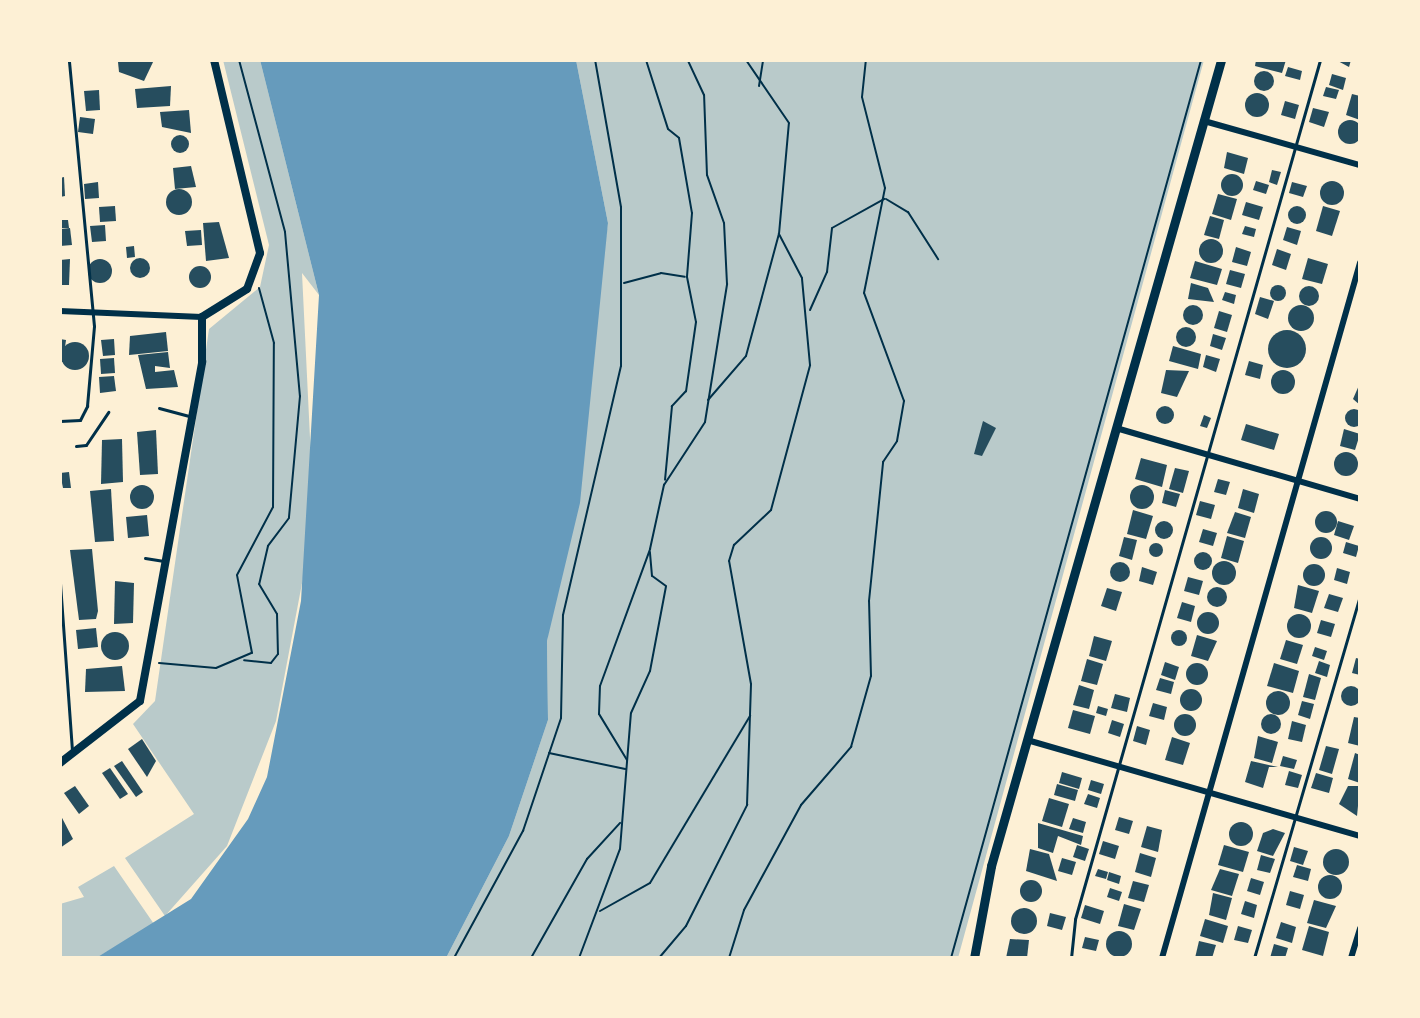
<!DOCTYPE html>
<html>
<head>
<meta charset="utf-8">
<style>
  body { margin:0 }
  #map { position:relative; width:1420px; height:1018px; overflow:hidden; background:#fdf0d5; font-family:Helvetica,sans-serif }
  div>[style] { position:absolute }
  .green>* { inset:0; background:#b9caca }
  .water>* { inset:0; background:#669bbc }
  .building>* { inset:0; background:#264d5e }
  .round { border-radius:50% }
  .path>* { height:2px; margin:-1px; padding:0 1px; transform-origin:1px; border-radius:1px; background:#003049 }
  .service>* { height:3px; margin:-1.5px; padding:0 1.5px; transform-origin:1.5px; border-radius:1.5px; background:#003049 }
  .minor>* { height:6px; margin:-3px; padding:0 3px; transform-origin:3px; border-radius:3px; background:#003049 }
  .tertiary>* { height:8px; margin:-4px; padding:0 4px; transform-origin:4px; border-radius:4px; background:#003049 }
  .secondary>* { height:9px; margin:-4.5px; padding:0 4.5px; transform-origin:4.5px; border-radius:4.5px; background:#003049 }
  span { translate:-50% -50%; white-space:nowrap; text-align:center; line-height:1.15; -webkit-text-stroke:8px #fdf0d5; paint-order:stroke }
  .frame { position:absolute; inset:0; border:62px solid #fdf0d5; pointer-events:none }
</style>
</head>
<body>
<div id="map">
  <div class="green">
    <i style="clip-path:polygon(223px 60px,260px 60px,319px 295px,302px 273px,312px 479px,306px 562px,276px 721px,227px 846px,165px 916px,125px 858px,194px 814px,133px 724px,155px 701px,209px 329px,260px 287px,269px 245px)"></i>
    <i style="clip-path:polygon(576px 60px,1204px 60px,958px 958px,446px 958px,509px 836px,548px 720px,547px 641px,608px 223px)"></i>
    <i style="clip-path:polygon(114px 866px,154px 924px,96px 958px,60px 958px,60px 904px,84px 897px,78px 887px)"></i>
  </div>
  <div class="water">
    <i style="clip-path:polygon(260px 60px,576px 60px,608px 223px,580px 503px,547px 641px,548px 720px,509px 836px,446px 958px,96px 958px,191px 899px,248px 819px,267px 777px,301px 601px,319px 295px)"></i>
  </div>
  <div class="building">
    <i style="clip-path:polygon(154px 60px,144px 81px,119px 72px,118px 62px)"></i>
    <i style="clip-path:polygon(1256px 60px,1286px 60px,1282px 73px,1255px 66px)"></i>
    <i style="clip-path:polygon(1336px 60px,1351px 60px,1349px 67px)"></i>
    <i style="clip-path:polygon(1288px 67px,1302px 71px,1300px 80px,1285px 76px)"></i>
    <i class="round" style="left:1254px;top:71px;width:20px;height:20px"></i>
    <i style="clip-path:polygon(1332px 74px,1346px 78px,1343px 90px,1329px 85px)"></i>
    <i style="clip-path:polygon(171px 86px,170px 106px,137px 108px,135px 89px)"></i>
    <i style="clip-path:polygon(1326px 87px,1339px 90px,1336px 99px,1323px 96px)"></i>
    <i style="clip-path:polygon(99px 90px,100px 110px,86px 111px,84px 91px)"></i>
    <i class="round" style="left:1245px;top:93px;width:24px;height:24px"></i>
    <i style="clip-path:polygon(1352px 94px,1360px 96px,1360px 120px,1346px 115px)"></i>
    <i style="clip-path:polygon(1285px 101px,1299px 105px,1295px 119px,1281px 115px)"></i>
    <i style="clip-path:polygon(1313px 108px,1329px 112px,1324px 127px,1309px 122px)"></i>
    <i style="clip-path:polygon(189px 110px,191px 133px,162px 127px,160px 112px)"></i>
    <i style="clip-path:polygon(80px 117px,95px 119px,93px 134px,78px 132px)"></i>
    <i class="round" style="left:1338px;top:120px;width:24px;height:24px"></i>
    <i class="round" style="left:171px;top:135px;width:18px;height:18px"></i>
    <i style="clip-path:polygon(1227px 152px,1248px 158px,1244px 174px,1224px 168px)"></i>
    <i style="clip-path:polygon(191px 166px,196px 187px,175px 189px,173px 168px)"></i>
    <i style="clip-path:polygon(1272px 170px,1281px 172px,1277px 185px,1269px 182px)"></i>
    <i class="round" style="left:1221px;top:174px;width:22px;height:22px"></i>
    <i style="clip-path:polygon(64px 177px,65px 196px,60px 197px,60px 178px)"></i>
    <i style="clip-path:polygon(1256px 181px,1269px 185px,1266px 194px,1253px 190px)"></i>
    <i class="round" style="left:1320px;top:181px;width:24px;height:24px"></i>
    <i style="clip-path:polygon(98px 182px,99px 198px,85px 199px,84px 184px)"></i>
    <i style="clip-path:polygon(1292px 182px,1307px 186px,1303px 197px,1289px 193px)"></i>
    <i class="round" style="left:166px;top:189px;width:26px;height:26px"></i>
    <i style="clip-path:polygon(1218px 194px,1237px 199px,1231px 220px,1212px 214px)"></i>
    <i style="clip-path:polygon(1246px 202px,1263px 207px,1259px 220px,1242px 215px)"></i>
    <i style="clip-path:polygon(115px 206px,116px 221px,100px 222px,99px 207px)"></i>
    <i style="clip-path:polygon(1323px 206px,1340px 211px,1332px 236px,1316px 231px)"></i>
    <i class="round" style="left:1288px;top:206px;width:18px;height:18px"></i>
    <i style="clip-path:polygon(1210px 216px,1224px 220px,1219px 239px,1204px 235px)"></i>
    <i style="clip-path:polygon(60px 220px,68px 220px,69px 228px,60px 228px)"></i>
    <i style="clip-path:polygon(219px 222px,229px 258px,206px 261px,203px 223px)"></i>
    <i style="clip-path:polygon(105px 225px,106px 241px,92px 242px,90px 226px)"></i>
    <i style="clip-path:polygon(1245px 226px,1256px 229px,1254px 237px,1242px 234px)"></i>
    <i style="clip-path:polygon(1287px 227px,1301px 231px,1297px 245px,1283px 240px)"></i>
    <i style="clip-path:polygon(70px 228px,72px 245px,60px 246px,60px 229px)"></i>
    <i style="clip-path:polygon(201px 230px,202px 245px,187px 246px,185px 231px)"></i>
    <i class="round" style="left:1199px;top:239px;width:24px;height:24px"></i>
    <i style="clip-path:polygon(134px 246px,135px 257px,127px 258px,126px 247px)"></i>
    <i style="clip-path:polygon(1236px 247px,1251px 252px,1247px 266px,1232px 262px)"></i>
    <i style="clip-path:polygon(1277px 249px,1291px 254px,1286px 270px,1272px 265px)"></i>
    <i style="clip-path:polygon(1308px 258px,1328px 264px,1322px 284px,1302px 279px)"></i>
    <i class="round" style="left:130px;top:258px;width:20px;height:20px"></i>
    <i class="round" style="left:88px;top:259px;width:24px;height:24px"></i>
    <i style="clip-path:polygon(70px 259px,69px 285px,60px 285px,60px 260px)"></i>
    <i style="clip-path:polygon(1195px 261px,1222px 269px,1217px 285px,1190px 278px)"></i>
    <i class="round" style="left:189px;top:266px;width:22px;height:22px"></i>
    <i style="clip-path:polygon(1230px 270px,1245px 274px,1241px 288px,1226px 284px)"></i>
    <i style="clip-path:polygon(1191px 283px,1208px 288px,1214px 302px,1188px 299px)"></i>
    <i class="round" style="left:1270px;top:285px;width:16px;height:16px"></i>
    <i class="round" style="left:1299px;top:286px;width:20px;height:20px"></i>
    <i style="clip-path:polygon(1225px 292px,1236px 295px,1234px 304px,1222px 300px)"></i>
    <i style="clip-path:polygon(1260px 297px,1274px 301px,1268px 319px,1255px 314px)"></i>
    <i class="round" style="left:1288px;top:305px;width:26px;height:26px"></i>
    <i class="round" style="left:1183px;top:305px;width:20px;height:20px"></i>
    <i style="clip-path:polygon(1219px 311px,1232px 315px,1227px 332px,1214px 328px)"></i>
    <i class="round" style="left:1176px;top:327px;width:20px;height:20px"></i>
    <i class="round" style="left:1268px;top:330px;width:38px;height:38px"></i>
    <i style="clip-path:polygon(166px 332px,168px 351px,129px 355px,130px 336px)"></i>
    <i style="clip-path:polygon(1213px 334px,1226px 338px,1222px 350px,1210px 346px)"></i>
    <i style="clip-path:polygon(60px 339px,66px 340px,63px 362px,60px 362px)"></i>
    <i style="clip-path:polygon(114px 339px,115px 355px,103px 356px,101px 340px)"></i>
    <i class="round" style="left:61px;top:342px;width:28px;height:28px"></i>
    <i style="clip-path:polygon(1173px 346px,1201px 354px,1198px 369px,1169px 361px)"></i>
    <i style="clip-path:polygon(168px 352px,170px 368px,155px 366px,155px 372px,174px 370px,178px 387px,146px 389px,138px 355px)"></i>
    <i style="clip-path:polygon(1206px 355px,1220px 359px,1216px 372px,1203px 367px)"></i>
    <i style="clip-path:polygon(114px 358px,115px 373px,101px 374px,100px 359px)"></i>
    <i style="clip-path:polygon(1249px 361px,1263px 365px,1260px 379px,1245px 375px)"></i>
    <i class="round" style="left:1271px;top:370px;width:24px;height:24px"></i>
    <i style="clip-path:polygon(1166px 370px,1189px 371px,1177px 397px,1161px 393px)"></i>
    <i style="clip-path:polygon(114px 376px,116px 391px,100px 393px,99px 377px)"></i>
    <i style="clip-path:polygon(1360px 383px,1360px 405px,1353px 399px)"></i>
    <i class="round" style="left:1156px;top:406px;width:18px;height:18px"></i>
    <i class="round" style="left:1345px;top:409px;width:18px;height:18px"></i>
    <i style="clip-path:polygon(1204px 415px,1211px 418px,1207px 428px,1200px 426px)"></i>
    <i style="clip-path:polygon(983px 421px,996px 428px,982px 456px,974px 454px)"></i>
    <i style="clip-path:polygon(1246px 424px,1279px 434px,1274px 450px,1241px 440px)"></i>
    <i style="clip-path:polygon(1344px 429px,1360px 434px,1355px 450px,1340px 446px)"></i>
    <i style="clip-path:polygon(156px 430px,158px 474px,140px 475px,137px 432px)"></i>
    <i style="clip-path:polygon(122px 439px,123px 482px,101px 484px,102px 440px)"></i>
    <i class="round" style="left:1334px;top:452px;width:24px;height:24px"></i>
    <i style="clip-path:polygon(1141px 458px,1167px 465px,1162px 487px,1135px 479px)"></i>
    <i style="clip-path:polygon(1175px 468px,1189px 471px,1183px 493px,1169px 489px)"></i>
    <i style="clip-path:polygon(69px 472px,71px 488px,63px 488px,60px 473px)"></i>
    <i style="clip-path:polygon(1218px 479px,1230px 482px,1226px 495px,1214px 492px)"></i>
    <i class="round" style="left:130px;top:485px;width:24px;height:24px"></i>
    <i class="round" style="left:1130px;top:485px;width:24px;height:24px"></i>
    <i style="clip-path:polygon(111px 489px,114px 541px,95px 542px,90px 491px)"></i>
    <i style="clip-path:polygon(1243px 489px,1259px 494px,1254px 513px,1238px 508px)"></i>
    <i style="clip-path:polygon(1165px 490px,1180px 494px,1176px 507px,1162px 503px)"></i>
    <i style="clip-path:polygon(1200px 501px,1215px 505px,1211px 519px,1196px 515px)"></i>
    <i style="clip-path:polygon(1133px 510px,1153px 516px,1146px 539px,1127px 534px)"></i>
    <i class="round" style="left:1315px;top:511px;width:22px;height:22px"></i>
    <i style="clip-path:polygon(1235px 512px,1251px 517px,1245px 538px,1227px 533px)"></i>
    <i style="clip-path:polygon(147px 515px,149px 536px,128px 538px,126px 517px)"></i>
    <i class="round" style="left:1155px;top:521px;width:18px;height:18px"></i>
    <i style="clip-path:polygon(1338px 521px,1354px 526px,1349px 540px,1334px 535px)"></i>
    <i style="clip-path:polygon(1203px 529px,1217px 533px,1213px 546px,1199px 542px)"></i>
    <i style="clip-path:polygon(1227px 536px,1244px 541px,1238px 563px,1221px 558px)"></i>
    <i class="round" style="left:1310px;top:537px;width:22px;height:22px"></i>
    <i style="clip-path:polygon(1124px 537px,1137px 540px,1132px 560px,1119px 556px)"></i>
    <i style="clip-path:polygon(1346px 542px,1359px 546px,1356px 557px,1343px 553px)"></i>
    <i class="round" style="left:1149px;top:543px;width:14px;height:14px"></i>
    <i style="clip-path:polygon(92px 549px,98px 611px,96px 619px,79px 620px,70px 550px)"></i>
    <i class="round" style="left:1194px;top:552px;width:18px;height:18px"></i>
    <i class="round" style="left:1212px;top:561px;width:24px;height:24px"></i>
    <i class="round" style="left:1110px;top:562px;width:20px;height:20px"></i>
    <i class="round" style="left:1303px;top:564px;width:22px;height:22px"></i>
    <i style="clip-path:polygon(1142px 567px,1157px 572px,1153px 585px,1139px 581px)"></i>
    <i style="clip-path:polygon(1337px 568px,1350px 572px,1347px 584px,1334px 580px)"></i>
    <i style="clip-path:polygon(1188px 577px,1203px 581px,1199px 595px,1184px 591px)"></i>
    <i style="clip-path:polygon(115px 581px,134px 583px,133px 623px,114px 624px)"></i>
    <i style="clip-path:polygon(1298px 585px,1319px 591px,1312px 613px,1294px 608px)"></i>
    <i class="round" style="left:1207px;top:587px;width:20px;height:20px"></i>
    <i style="clip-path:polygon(1107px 588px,1122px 592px,1116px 611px,1101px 606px)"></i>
    <i style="clip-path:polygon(1329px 594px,1343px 598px,1338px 612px,1324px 608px)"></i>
    <i style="clip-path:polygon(1182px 602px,1195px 606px,1191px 622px,1177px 618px)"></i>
    <i class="round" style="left:1197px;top:612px;width:22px;height:22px"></i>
    <i class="round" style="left:1287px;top:614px;width:24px;height:24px"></i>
    <i style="clip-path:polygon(1321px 620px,1335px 624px,1331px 637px,1317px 633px)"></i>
    <i style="clip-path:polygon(96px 628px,98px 647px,78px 649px,76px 630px)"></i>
    <i class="round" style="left:1171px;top:630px;width:16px;height:16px"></i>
    <i class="round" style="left:101px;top:632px;width:28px;height:28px"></i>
    <i style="clip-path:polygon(1197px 635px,1217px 641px,1208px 661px,1191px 656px)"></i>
    <i style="clip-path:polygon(1094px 636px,1112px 641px,1106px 661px,1089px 656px)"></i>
    <i style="clip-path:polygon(1286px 640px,1303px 645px,1297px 664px,1280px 659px)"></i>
    <i style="clip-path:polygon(1315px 647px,1327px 651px,1324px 660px,1312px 656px)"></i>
    <i style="clip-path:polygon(1356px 658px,1360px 659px,1360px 675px,1352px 673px)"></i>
    <i style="clip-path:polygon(1087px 659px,1103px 664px,1097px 685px,1081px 681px)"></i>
    <i style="clip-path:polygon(1319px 661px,1330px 665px,1327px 677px,1315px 673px)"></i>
    <i style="clip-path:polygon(1165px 662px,1179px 667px,1175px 680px,1161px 675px)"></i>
    <i class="round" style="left:1186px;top:663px;width:22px;height:22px"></i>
    <i style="clip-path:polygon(1274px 663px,1299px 671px,1293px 693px,1267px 686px)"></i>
    <i style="clip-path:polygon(122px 666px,125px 691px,85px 692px,86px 669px)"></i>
    <i style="clip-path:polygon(1309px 674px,1321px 678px,1315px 700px,1303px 697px)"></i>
    <i style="clip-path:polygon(1160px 678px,1174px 682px,1171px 694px,1156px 690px)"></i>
    <i style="clip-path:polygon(1079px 685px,1094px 690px,1089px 709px,1073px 705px)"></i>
    <i class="round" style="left:1341px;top:686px;width:20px;height:20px"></i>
    <i class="round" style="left:1180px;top:689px;width:22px;height:22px"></i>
    <i class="round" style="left:1266px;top:691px;width:24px;height:24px"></i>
    <i style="clip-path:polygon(1115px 694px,1130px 698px,1127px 712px,1111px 708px)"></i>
    <i style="clip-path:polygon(1302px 701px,1314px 704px,1310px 719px,1298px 715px)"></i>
    <i style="clip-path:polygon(1153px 703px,1167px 707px,1164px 720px,1149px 716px)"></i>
    <i style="clip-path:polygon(1098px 706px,1108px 709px,1106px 716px,1096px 713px)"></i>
    <i style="clip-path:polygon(1073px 710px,1095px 716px,1090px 734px,1068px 728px)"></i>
    <i class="round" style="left:1174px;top:714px;width:22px;height:22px"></i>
    <i class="round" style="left:1261px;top:714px;width:20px;height:20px"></i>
    <i style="clip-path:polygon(1354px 717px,1360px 718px,1360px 746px,1348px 743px)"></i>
    <i style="clip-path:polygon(1112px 720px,1124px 724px,1120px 737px,1108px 733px)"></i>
    <i style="clip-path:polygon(1292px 721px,1306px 725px,1302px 742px,1288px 739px)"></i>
    <i style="clip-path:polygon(1137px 726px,1150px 730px,1146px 745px,1133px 741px)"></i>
    <i style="clip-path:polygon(1258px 736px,1278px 742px,1272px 763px,1254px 758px)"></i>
    <i style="clip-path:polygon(1172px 737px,1190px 743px,1183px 765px,1165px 760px)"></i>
    <i style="clip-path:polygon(142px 739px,156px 761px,147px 777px,128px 749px)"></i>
    <i style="clip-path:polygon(1326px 746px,1339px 749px,1332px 774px,1319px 770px)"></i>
    <i style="clip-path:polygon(1355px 753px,1360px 755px,1360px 783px,1348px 779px)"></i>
    <i style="clip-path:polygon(1283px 756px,1297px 760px,1294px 769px,1280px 766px)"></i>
    <i style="clip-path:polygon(122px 761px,143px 792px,136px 797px,114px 766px)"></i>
    <i style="clip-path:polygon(1251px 761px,1278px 767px,1269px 767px,1263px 788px,1245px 782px)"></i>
    <i style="clip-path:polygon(110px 768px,128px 794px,120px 799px,102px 773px)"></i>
    <i style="clip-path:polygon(1289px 771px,1302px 775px,1298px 788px,1285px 785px)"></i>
    <i style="clip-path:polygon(1062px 772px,1082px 778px,1079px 789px,1059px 783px)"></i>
    <i style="clip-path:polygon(1316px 773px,1333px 778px,1329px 793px,1311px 788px)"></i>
    <i style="clip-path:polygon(1091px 780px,1104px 784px,1101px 794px,1088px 790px)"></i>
    <i style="clip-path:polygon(1057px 784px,1078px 790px,1075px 801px,1054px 795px)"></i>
    <i style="clip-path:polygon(75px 786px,89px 806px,79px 814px,64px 793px)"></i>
    <i style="clip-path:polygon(1348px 786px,1360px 786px,1357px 816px,1339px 804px)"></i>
    <i style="clip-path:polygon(1088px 794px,1100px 798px,1097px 808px,1084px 804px)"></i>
    <i style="clip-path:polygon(1049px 798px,1069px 804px,1062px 827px,1042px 821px)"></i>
    <i style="clip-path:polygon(60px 814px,73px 839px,60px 848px)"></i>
    <i style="clip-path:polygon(1119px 817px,1133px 821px,1129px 834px,1115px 830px)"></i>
    <i style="clip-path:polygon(1073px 818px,1086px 822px,1083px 833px,1069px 829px)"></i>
    <i class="round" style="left:1229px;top:822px;width:24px;height:24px"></i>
    <i style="clip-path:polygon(1038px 823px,1083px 836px,1081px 845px,1058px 836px,1053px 853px,1038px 848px)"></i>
    <i style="clip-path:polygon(1147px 826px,1162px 830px,1158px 852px,1141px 847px)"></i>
    <i style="clip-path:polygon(1273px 829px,1285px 833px,1273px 856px,1257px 851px,1263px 833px)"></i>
    <i style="clip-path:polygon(1103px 841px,1119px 846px,1115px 859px,1099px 854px)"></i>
    <i style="clip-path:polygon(1077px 845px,1089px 849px,1085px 861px,1073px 857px)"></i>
    <i style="clip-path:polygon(1224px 845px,1249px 852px,1243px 872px,1218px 865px)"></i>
    <i style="clip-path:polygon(1294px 847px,1308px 851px,1303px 865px,1290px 861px)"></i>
    <i class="round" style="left:1323px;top:849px;width:26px;height:26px"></i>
    <i style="clip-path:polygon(1030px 849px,1049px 854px,1057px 881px,1026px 871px)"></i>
    <i style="clip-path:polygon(1140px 853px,1156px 858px,1151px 877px,1135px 872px)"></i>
    <i style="clip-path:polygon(1261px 855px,1275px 859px,1270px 873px,1257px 870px)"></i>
    <i style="clip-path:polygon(1062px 858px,1076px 862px,1072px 875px,1058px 871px)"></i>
    <i style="clip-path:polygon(1297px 865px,1311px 869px,1308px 881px,1293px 877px)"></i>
    <i style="clip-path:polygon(1098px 869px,1108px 872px,1106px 879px,1095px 876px)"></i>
    <i style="clip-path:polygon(1220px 869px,1239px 874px,1232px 896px,1211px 890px)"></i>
    <i style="clip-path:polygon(1109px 872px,1121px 876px,1119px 884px,1107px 880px)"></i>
    <i class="round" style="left:1318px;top:875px;width:24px;height:24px"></i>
    <i style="clip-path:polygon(1251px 878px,1264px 882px,1260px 895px,1247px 891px)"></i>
    <i class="round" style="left:1020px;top:880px;width:22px;height:22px"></i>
    <i style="clip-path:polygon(1133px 881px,1149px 885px,1144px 902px,1128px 898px)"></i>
    <i style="clip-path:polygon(1110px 888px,1122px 892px,1119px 901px,1107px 897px)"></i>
    <i style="clip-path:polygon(1290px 891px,1304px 895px,1300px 909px,1286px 905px)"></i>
    <i style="clip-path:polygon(1213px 893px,1232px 898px,1226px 920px,1209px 915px)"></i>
    <i style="clip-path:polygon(1314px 900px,1336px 906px,1326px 928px,1307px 923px)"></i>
    <i style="clip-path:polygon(1245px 901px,1257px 905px,1254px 918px,1241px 914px)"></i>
    <i style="clip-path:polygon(1124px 904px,1141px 909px,1134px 930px,1118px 926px)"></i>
    <i style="clip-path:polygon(1085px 905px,1104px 911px,1100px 924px,1081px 918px)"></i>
    <i class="round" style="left:1011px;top:908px;width:26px;height:26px"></i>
    <i style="clip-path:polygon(1050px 913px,1066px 917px,1062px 930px,1047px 926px)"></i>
    <i style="clip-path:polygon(1205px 919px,1228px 926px,1223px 943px,1200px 936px)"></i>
    <i style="clip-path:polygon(1281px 922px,1296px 927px,1292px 943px,1276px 938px)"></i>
    <i style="clip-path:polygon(1238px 926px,1252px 930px,1248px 943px,1234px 940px)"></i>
    <i style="clip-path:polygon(1309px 926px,1329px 932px,1323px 956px,1302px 950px)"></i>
    <i class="round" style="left:1106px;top:931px;width:26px;height:26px"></i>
    <i style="clip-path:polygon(1085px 937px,1099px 940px,1096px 951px,1082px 948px)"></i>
    <i style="clip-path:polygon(1010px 939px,1029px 940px,1027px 958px,1006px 958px)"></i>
    <i style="clip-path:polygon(1199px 941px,1216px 945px,1212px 958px,1195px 958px)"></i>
    <i style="clip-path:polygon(1274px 944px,1288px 948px,1285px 958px,1270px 958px)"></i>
  </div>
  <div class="path">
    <i style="left:239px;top:60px;width:178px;rotate:75deg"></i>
    <i style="left:285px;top:232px;width:165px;rotate:84.8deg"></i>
    <i style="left:300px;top:396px;width:122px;rotate:95.2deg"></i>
    <i style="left:289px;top:518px;width:35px;rotate:127deg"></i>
    <i style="left:268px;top:546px;width:39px;rotate:103deg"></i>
    <i style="left:259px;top:584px;width:35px;rotate:59deg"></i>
    <i style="left:277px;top:614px;width:40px;rotate:88.6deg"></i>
    <i style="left:278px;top:654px;width:11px;rotate:128deg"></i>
    <i style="left:271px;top:663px;width:27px;rotate:-174deg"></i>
    <i style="left:646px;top:60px;width:72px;rotate:72.3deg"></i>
    <i style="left:668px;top:129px;width:14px;rotate:39deg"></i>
    <i style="left:679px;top:138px;width:76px;rotate:80.2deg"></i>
    <i style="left:692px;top:213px;width:64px;rotate:94.5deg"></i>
    <i style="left:687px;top:277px;width:46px;rotate:78.7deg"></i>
    <i style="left:696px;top:322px;width:70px;rotate:98.2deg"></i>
    <i style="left:686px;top:391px;width:21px;rotate:133deg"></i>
    <i style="left:672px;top:406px;width:74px;rotate:95.4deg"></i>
    <i style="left:759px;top:86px;width:26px;rotate:-81deg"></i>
    <i style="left:886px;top:199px;width:26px;rotate:31deg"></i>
    <i style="left:908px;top:212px;width:56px;rotate:57.4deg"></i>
    <i style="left:624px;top:283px;width:38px;rotate:-15deg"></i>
    <i style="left:661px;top:273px;width:24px;rotate:9deg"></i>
    <i style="left:810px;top:310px;width:42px;rotate:-65.9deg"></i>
    <i style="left:827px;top:272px;width:44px;rotate:-83.5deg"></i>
    <i style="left:832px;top:228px;width:60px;rotate:-29.1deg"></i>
    <i style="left:708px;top:400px;width:58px;rotate:-49.2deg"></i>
    <i style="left:746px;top:356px;width:126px;rotate:-74.9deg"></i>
    <i style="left:159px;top:663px;width:57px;rotate:5deg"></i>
    <i style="left:216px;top:668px;width:39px;rotate:-23deg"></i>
    <i style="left:252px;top:653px;width:79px;rotate:-100.9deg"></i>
    <i style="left:237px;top:575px;width:77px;rotate:-62.1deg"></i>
    <i style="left:273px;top:507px;width:164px;rotate:-89.7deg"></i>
    <i style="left:274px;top:343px;width:57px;rotate:-105.3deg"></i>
    <i style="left:549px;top:753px;width:78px;rotate:11.9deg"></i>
    <i style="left:627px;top:760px;width:54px;rotate:-121.3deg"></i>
    <i style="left:599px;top:714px;width:28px;rotate:-88deg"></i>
    <i style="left:600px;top:686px;width:146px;rotate:-69.9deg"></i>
    <i style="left:650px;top:549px;width:66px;rotate:-77.7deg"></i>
    <i style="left:664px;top:485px;width:75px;rotate:-56.9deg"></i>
    <i style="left:705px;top:422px;width:140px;rotate:-80.9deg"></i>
    <i style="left:727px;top:284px;width:61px;rotate:-92.8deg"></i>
    <i style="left:724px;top:223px;width:51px;rotate:-109.5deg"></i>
    <i style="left:707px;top:175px;width:80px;rotate:-92.1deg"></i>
    <i style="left:704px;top:95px;width:38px;rotate:-115deg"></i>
    <i style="left:600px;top:911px;width:57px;rotate:-29.2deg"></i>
    <i style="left:650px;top:883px;width:195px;rotate:-59.1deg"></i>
    <i style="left:454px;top:958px;width:145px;rotate:-61.5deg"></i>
    <i style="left:523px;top:831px;width:119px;rotate:-71.4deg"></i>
    <i style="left:561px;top:718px;width:103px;rotate:-88.9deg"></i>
    <i style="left:563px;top:615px;width:256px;rotate:-76.9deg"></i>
    <i style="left:621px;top:366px;width:159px;rotate:-90deg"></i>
    <i style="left:621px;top:207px;width:149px;rotate:-100deg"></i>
    <i style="left:531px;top:958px;width:114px;rotate:-60.5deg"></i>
    <i style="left:587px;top:859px;width:49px;rotate:-47.5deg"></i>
    <i style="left:579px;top:958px;width:116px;rotate:-69.4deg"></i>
    <i style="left:620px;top:849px;width:136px;rotate:-85.4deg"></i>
    <i style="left:631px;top:713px;width:46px;rotate:-65.7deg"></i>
    <i style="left:650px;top:671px;width:86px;rotate:-79.3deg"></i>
    <i style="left:666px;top:586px;width:17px;rotate:-144deg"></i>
    <i style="left:652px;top:576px;width:24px;rotate:-95deg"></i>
    <i style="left:659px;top:958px;width:42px;rotate:-49.8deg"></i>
    <i style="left:686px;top:926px;width:136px;rotate:-63.2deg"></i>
    <i style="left:747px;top:805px;width:121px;rotate:-88.1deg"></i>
    <i style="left:751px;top:684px;width:125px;rotate:-100.1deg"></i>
    <i style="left:729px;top:561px;width:17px;rotate:-73deg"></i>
    <i style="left:734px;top:545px;width:51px;rotate:-43.4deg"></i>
    <i style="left:771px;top:510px;width:150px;rotate:-74.9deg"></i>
    <i style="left:810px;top:365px;width:87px;rotate:-95.3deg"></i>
    <i style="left:802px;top:278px;width:50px;rotate:-117.6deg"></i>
    <i style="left:779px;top:234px;width:111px;rotate:-84.9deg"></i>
    <i style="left:789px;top:123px;width:76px;rotate:-124.3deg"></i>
    <i style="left:729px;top:958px;width:50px;rotate:-72.6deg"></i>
    <i style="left:744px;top:910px;width:119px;rotate:-61.5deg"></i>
    <i style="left:801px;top:805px;width:77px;rotate:-49.2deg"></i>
    <i style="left:851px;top:747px;width:74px;rotate:-74.3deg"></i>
    <i style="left:871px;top:676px;width:75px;rotate:-91.5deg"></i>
    <i style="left:869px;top:601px;width:140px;rotate:-84.2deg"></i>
    <i style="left:883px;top:462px;width:25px;rotate:-56deg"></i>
    <i style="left:897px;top:441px;width:41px;rotate:-80.1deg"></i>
    <i style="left:904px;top:401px;width:115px;rotate:-110.3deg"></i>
    <i style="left:864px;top:293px;width:107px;rotate:-78.7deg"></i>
    <i style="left:885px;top:188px;width:94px;rotate:-104.2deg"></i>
    <i style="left:862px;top:97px;width:37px;rotate:-84deg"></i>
    <i style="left:951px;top:958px;width:932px;rotate:-74.44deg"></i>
  </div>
  <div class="service">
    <i style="left:159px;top:408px;width:31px;rotate:15deg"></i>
    <i style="left:60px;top:421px;width:20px;rotate:-3deg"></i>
    <i style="left:80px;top:420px;width:16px;rotate:-63deg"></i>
    <i style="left:87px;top:406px;width:80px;rotate:-85deg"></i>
    <i style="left:94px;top:326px;width:267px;rotate:-95.4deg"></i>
    <i style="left:76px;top:446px;width:10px;rotate:-6deg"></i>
    <i style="left:86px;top:445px;width:40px;rotate:-56deg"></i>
    <i style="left:145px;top:558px;width:19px;rotate:9deg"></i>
    <i style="left:60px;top:583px;width:167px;rotate:85.9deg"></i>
    <i style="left:1071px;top:958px;width:39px;rotate:-84deg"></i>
    <i style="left:1075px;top:919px;width:893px;rotate:-74.08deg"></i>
    <i style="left:1254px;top:958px;width:378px;rotate:-73.7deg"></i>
  </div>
  <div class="minor">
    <i style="left:1204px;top:121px;width:162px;rotate:15.8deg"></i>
    <i style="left:60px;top:311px;width:142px;rotate:2.4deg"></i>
    <i style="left:1116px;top:428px;width:254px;rotate:16.2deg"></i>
    <i style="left:1027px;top:740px;width:347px;rotate:16.1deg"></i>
    <i style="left:1162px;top:958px;width:723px;rotate:-74.1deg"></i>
    <i style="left:1351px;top:958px;width:31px;rotate:-73deg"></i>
  </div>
  <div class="tertiary">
    <i style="left:60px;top:763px;width:101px;rotate:-37.8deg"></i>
    <i style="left:140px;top:701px;width:345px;rotate:-79.6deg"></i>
    <i style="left:202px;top:362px;width:45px;rotate:-90deg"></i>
    <i style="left:202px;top:317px;width:53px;rotate:-31.9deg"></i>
    <i style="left:247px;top:289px;width:38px;rotate:-70deg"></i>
    <i style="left:260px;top:253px;width:198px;rotate:-103.4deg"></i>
  </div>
  <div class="secondary">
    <i style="left:974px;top:958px;width:94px;rotate:-79.5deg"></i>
    <i style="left:991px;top:866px;width:838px;rotate:-74.07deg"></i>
  </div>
  <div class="frame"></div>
</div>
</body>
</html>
